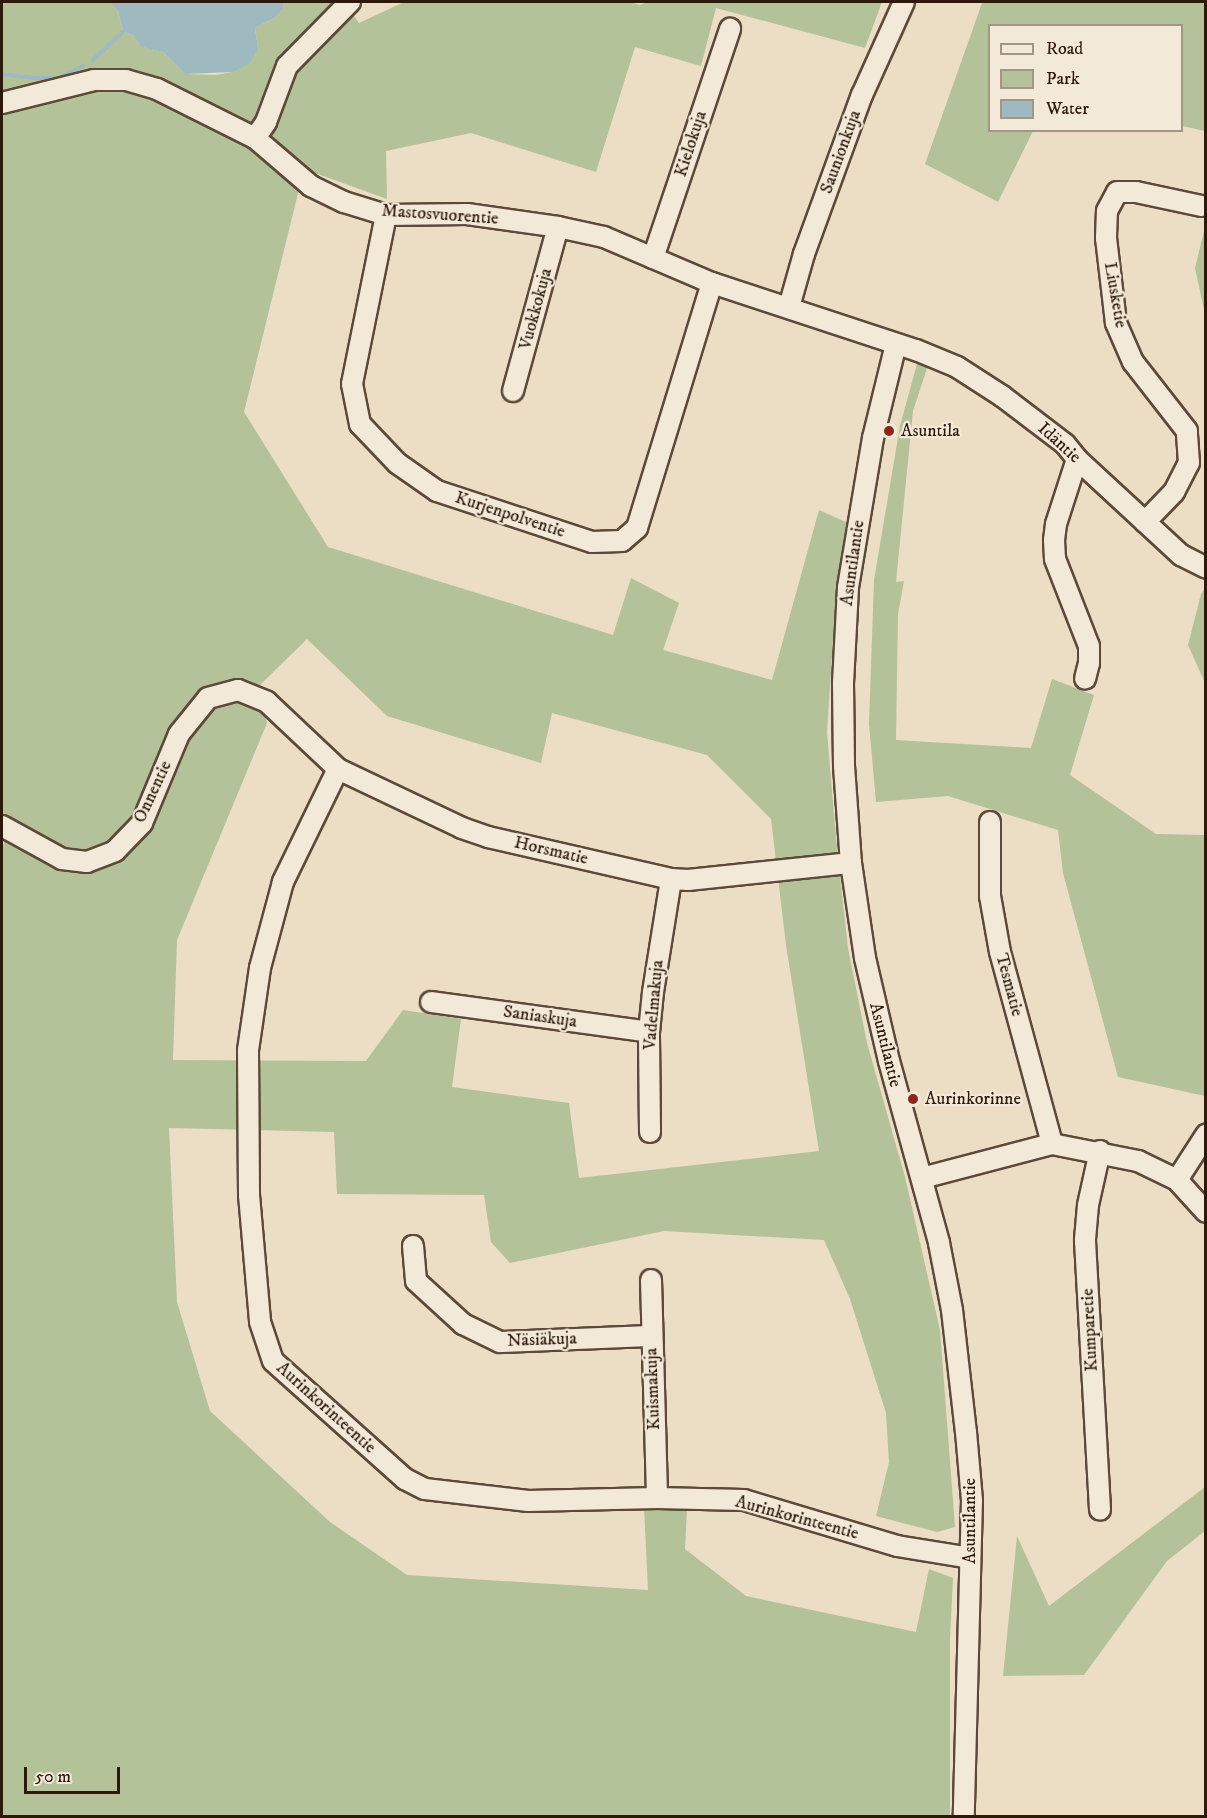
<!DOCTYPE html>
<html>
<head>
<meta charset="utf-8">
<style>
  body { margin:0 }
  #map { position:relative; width:1207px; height:1818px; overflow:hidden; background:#ecddc5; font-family:"IM FELL DW Pica",serif }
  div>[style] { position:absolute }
  .green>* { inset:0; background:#b3c298 }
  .water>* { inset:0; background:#9eb9bf }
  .stream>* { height:4px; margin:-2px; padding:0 2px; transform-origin:2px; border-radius:2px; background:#9eb9bf }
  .roads { filter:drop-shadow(2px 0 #5d4939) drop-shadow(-2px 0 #5d4939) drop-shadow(0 2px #5d4939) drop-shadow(0 -2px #5d4939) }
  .minor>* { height:20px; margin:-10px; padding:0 10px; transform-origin:10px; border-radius:10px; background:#f3e9d9 }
  .dots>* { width:16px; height:16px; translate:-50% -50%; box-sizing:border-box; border:3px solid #f3e9d9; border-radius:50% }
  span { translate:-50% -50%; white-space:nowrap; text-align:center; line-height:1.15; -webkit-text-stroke:4.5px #f3e9d9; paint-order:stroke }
  .street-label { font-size:18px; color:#2d180a }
  .poi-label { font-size:18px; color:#2d180a }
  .left { translate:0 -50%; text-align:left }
  .frame { position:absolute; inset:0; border:3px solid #2d180a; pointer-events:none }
  .legend { position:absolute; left:988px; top:24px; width:195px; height:108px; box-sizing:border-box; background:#f3e9d9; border:2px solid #a49586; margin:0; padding:8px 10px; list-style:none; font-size:18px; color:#2d180a }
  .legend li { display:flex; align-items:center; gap:12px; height:30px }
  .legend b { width:30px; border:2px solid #a49586 }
  .scale { position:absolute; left:24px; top:1767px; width:96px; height:27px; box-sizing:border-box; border:3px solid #2d180a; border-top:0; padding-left:8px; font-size:18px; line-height:21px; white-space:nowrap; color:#2d180a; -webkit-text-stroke:4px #f3e9d9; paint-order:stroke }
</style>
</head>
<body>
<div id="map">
  <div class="green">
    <i style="clip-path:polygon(evenodd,2px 2px,110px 2px,118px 11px,123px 31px,134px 36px,143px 47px,163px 52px,185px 74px,216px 75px,233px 72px,258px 48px,255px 28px,276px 17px,283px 9px,283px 2px,344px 2px,359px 23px,404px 2px,630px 2px,640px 5px,648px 2px,882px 2px,865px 48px,716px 8px,701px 66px,635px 47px,596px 172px,471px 133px,386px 151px,387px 199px,304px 169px,244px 412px,328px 547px,613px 635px,631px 578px,679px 603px,663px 650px,772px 680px,819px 510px,848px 523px,835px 610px,827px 732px,837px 849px,848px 948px,867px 1043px,905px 1177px,940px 1330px,955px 1527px,937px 1532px,876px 1516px,889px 1462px,886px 1413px,850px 1299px,824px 1240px,664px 1231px,510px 1263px,491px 1242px,484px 1195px,337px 1194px,334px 1132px,169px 1128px,177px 1302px,210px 1411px,330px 1522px,407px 1575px,648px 1590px,644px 1507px,687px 1509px,685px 1549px,746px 1596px,916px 1632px,929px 1569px,953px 1578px,950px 1639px,950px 1816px,2px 1816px,2px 853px,7px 823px,2px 820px,2px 2px,307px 639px,387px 716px,541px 763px,552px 713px,707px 755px,771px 819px,786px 945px,819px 1151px,579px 1178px,569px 1103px,452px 1087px,461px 1019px,403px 1010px,366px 1061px,173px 1060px,177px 940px,267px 723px,257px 688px,307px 639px)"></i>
    <i style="clip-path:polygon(980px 2px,1205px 2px,1205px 131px,1182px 126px,1182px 26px,990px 26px,990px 130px,1033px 131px,998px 202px,925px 164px,982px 3px)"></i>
    <i style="clip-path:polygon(1205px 227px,1206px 314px,1205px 314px,1195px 268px)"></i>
    <i style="clip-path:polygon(918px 360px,929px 362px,913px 411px,896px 582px,904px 581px,898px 614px,896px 740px,1031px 748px,1052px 679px,1094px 695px,1070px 775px,1156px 834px,1205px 835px,1205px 1096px,1118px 1077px,1063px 873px,1058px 830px,948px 796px,876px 802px,869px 724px,874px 580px,900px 426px)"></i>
    <i style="clip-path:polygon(1205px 588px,1205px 683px,1188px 645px,1201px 594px)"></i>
    <i style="clip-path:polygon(1205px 1487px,1205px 1531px,1167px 1561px,1084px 1675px,1003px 1676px,1017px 1536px,1049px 1606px)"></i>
  </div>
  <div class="water">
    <i style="clip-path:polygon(110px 2px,283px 2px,283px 9px,276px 17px,255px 28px,258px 48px,250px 63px,233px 72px,185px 74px,163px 52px,142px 47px,134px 36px,123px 31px,118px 11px)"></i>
  </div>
  <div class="stream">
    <i style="left:93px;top:60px;width:41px;rotate:-43deg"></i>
    <i style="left:2px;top:74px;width:31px;rotate:7deg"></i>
    <i style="left:33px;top:78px;width:26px"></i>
    <i style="left:59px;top:78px;width:27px;rotate:-27deg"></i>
  </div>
  <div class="roads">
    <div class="minor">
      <i style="left:2px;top:103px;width:95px;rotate:-14deg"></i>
      <i style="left:94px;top:80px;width:32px"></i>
      <i style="left:126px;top:80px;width:32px;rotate:16deg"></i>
      <i style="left:157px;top:89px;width:110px;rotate:26.6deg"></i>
      <i style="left:255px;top:138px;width:74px;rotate:40.6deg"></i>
      <i style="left:311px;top:186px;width:37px;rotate:26deg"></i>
      <i style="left:344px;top:202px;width:44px;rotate:17.2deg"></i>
      <i style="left:386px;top:215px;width:81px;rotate:-0.7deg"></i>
      <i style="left:467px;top:214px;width:92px;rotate:8.1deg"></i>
      <i style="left:558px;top:227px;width:47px;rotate:12.3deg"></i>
      <i style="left:604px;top:237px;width:117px;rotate:23.1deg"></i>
      <i style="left:712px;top:283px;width:215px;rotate:18.2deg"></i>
      <i style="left:916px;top:350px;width:44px;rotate:22.5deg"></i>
      <i style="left:957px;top:367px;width:54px;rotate:32.8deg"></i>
      <i style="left:1002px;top:396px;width:79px;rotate:37.3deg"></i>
      <i style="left:1065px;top:444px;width:19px;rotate:51deg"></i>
      <i style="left:1077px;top:459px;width:142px;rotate:42.7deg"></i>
      <i style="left:1181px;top:555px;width:28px;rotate:27deg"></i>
      <i style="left:255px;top:138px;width:19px;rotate:-55deg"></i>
      <i style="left:266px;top:122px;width:60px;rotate:-69.4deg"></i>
      <i style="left:287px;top:66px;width:90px;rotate:-45.5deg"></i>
      <i style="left:386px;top:215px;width:172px;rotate:101.4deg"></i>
      <i style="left:352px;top:384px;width:41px;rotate:78.7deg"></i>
      <i style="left:360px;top:424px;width:54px;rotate:46.5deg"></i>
      <i style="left:397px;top:463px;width:49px;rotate:35deg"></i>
      <i style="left:437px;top:491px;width:163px;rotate:18.2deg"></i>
      <i style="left:592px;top:542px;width:30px;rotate:-2deg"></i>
      <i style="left:622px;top:541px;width:20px;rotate:-41deg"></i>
      <i style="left:637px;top:528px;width:256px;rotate:-73deg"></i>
      <i style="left:653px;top:258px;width:242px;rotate:-71.4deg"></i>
      <i style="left:789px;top:307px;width:55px;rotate:-74.2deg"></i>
      <i style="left:804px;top:254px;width:169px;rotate:-70deg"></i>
      <i style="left:862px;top:95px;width:102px;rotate:-65.7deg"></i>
      <i style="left:896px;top:344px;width:97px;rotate:103.7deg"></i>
      <i style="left:873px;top:438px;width:152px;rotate:99.5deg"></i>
      <i style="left:848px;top:588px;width:95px;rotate:93deg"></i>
      <i style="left:843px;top:683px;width:83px;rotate:89.3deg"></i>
      <i style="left:844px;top:766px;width:97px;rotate:85.9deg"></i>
      <i style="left:851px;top:863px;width:96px;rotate:81.6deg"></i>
      <i style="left:865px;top:958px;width:106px;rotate:76.9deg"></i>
      <i style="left:889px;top:1061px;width:189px;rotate:74.6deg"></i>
      <i style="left:939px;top:1243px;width:68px;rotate:79deg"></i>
      <i style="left:952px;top:1310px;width:123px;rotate:83.5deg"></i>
      <i style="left:966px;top:1432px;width:68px;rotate:85deg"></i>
      <i style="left:972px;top:1500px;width:316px;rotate:91.5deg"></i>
      <i style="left:513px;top:391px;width:170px;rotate:-74.7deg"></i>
      <i style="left:1077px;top:459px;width:68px;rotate:107.9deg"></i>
      <i style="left:1056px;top:524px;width:16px;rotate:97deg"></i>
      <i style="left:1054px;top:540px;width:19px;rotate:87deg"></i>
      <i style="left:1055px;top:559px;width:93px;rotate:68.7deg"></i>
      <i style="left:1089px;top:646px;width:17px;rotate:90deg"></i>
      <i style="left:1089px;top:663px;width:16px;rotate:104deg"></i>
      <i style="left:1145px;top:522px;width:42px;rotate:-46deg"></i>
      <i style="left:1174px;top:492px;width:33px;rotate:-63deg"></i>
      <i style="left:1189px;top:463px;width:32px;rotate:-94deg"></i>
      <i style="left:1187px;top:431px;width:88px;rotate:-128deg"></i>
      <i style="left:1133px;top:362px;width:43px;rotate:-113.6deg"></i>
      <i style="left:1116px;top:323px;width:86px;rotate:-96.7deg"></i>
      <i style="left:1106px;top:238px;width:27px;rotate:-88deg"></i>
      <i style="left:1107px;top:211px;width:21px;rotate:-62deg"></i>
      <i style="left:1117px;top:192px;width:19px"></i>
      <i style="left:1136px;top:192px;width:67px;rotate:12deg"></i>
      <i style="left:338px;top:769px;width:126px;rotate:116deg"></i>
      <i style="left:283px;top:882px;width:89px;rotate:105deg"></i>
      <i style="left:260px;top:968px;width:83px;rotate:98.3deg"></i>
      <i style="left:248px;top:1050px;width:145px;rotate:89.6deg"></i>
      <i style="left:249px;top:1195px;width:127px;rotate:85deg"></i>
      <i style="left:260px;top:1322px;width:41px;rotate:71.6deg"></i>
      <i style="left:273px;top:1361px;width:177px;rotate:41.8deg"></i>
      <i style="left:405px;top:1479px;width:22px;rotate:27deg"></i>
      <i style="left:425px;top:1489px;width:104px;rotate:6.6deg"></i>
      <i style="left:528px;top:1501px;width:129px;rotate:-1.3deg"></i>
      <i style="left:657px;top:1498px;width:87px;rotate:1.3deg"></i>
      <i style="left:744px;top:1500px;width:160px;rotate:16.7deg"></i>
      <i style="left:897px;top:1546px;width:74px;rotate:9.3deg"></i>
      <i style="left:990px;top:822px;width:74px;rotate:90deg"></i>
      <i style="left:990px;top:896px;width:57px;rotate:79.9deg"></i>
      <i style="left:1000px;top:952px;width:199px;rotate:74.8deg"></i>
      <i style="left:2px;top:826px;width:68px;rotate:28.8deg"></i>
      <i style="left:62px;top:859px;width:25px;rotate:7deg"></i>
      <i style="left:87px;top:862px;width:30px;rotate:-21deg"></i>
      <i style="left:115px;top:851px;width:39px;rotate:-46deg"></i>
      <i style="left:142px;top:823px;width:96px;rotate:-67.4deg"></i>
      <i style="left:179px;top:734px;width:46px;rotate:-51.1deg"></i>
      <i style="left:208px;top:698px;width:31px;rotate:-15deg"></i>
      <i style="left:238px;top:690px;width:31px;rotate:22deg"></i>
      <i style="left:267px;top:702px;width:98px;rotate:43.3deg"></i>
      <i style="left:338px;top:769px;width:137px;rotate:25.4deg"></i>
      <i style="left:462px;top:828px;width:28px;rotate:19deg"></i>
      <i style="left:488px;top:837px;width:188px;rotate:12.9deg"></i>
      <i style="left:671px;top:879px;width:17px;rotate:3deg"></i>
      <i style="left:688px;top:880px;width:164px;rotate:-6deg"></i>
      <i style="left:431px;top:1002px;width:220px;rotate:7.8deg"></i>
      <i style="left:650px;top:1132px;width:100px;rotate:-90.6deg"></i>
      <i style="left:649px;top:1032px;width:40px;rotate:-84.3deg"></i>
      <i style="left:653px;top:992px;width:114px;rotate:-80.9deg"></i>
      <i style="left:1100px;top:1151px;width:55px;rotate:102.5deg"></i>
      <i style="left:1088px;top:1205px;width:36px;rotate:95deg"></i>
      <i style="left:1085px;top:1241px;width:269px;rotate:86.8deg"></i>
      <i style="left:922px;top:1178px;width:134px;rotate:-14.7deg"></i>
      <i style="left:1052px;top:1144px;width:88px;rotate:11.2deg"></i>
      <i style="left:1138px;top:1161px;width:43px;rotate:26deg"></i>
      <i style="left:1177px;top:1180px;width:43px;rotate:47.8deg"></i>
      <i style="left:1177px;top:1180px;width:54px;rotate:-57.2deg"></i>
      <i style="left:413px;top:1246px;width:35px;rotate:85deg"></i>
      <i style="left:416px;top:1281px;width:64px;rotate:42.5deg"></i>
      <i style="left:463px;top:1324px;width:41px;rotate:25.9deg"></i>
      <i style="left:500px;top:1342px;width:152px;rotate:-2.3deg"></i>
      <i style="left:651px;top:1280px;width:218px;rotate:88.4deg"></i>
    </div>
  </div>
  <div class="dots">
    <i style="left:889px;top:431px;background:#8f2418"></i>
    <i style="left:913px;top:1099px;background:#8f2418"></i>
  </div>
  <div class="street-label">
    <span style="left:691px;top:144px;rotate:-72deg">Kielokuja</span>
    <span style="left:841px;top:152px;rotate:-70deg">Saunionkuja</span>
    <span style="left:440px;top:215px;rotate:4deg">Mastosvuorentie</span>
    <span style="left:1115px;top:295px;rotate:80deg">Liusketie</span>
    <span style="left:536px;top:309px;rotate:-75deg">Vuokkokuja</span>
    <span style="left:1059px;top:443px;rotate:42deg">Idäntie</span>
    <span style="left:510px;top:515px;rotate:18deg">Kurjenpolventie</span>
    <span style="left:853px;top:563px;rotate:-82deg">Asuntilantie</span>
    <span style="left:153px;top:792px;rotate:-65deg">Onnentie</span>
    <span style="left:551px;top:851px;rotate:13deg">Horsmatie</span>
    <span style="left:1009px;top:985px;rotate:75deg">Tesmatie</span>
    <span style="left:654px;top:1005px;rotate:-85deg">Vadelmakuja</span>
    <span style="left:540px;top:1017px;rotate:8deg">Saniaskuja</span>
    <span style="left:885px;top:1045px;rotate:76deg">Asuntilantie</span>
    <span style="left:1090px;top:1330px;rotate:-93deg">Kumparetie</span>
    <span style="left:542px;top:1340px;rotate:-2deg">Näsiäkuja</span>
    <span style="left:653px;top:1389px;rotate:-92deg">Kuismakuja</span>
    <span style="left:326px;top:1408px;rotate:42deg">Aurinkorinteentie</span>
    <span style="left:797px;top:1518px;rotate:15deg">Aurinkorinteentie</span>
    <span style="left:970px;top:1521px;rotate:-90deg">Asuntilantie</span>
  </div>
  <div class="poi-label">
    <span class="left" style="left:901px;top:431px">Asuntila</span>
    <span class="left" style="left:925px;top:1099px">Aurinkorinne</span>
  </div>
  <div class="frame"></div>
  <ul class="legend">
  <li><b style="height:8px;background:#f3e9d9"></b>Road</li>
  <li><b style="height:16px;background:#b3c298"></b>Park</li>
  <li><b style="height:16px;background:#9eb9bf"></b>Water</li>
  </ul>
  <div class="scale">50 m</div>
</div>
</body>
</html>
